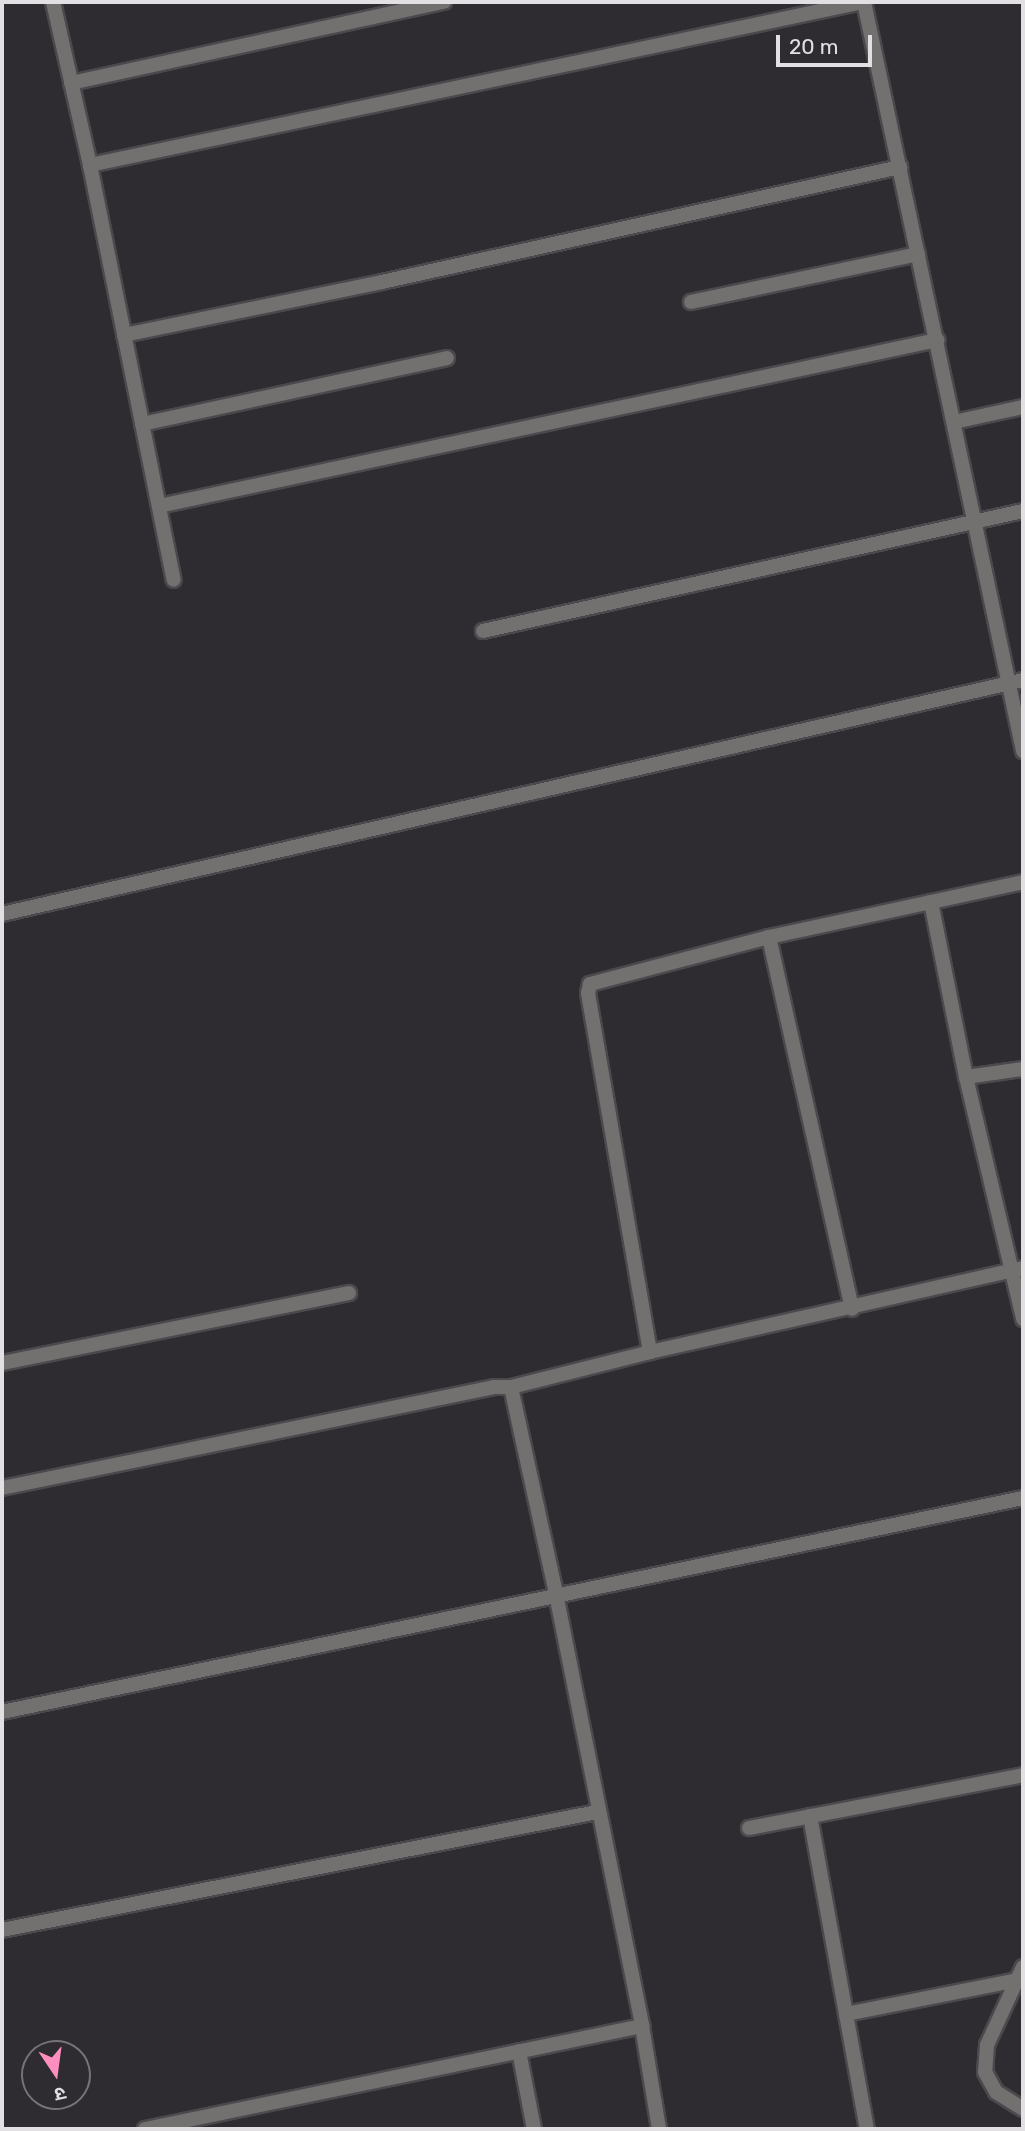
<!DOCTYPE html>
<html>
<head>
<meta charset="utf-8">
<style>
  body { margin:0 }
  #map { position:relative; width:1025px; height:2131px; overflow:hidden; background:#2e2c30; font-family:Rubik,"Noto Sans Devanagari",sans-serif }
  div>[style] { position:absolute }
  .roads { filter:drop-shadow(2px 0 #4b494d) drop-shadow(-2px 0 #4b494d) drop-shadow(0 2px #4b494d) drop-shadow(0 -2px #4b494d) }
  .minor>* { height:14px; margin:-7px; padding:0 7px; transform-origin:7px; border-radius:7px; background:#737070 }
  span { translate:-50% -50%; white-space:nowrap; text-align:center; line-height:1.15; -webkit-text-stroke:7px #2e2c30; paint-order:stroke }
  .frame { position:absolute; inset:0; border:4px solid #e2e0e3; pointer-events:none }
  .north { position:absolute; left:21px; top:2040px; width:70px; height:70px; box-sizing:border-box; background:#2e2c30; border:2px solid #767478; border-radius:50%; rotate:167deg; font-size:19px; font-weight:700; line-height:28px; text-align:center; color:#e2e0e3 }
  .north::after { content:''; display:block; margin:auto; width:24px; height:32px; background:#fe8ebd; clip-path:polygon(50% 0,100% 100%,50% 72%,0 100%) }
  .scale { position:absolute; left:776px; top:35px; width:96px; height:32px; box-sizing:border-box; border:4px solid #e2e0e3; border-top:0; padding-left:9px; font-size:21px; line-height:24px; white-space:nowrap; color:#e2e0e3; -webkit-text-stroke:5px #2e2c30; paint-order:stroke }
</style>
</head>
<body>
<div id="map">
  <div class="roads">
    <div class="minor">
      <i style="left:53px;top:2px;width:167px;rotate:77.2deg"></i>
      <i style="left:90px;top:165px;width:423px;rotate:78.6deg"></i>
      <i style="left:864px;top:2px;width:766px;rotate:78.01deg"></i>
      <i style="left:71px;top:83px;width:382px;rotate:-12.3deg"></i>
      <i style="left:90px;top:165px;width:790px;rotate:-11.91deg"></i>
      <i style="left:691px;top:302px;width:232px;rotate:-11.9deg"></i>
      <i style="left:124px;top:335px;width:263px;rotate:-11.6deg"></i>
      <i style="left:382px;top:282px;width:531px;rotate:-12.52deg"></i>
      <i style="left:954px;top:422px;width:71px;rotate:-12.3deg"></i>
      <i style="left:142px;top:424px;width:312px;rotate:-12.2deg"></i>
      <i style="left:159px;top:506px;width:796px;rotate:-12.04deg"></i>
      <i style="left:483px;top:631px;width:553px;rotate:-12.53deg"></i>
      <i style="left:931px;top:902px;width:178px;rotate:78.7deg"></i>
      <i style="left:966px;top:1077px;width:249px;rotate:76.7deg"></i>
      <i style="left:2px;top:914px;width:1047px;rotate:-12.91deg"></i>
      <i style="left:769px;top:937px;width:381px;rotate:77.4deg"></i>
      <i style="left:966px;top:1077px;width:58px;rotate:-8deg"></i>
      <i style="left:650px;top:1352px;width:364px;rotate:-99.8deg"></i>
      <i style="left:588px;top:993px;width:9px;rotate:-77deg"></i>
      <i style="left:590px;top:984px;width:185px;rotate:-14.7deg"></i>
      <i style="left:769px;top:937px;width:260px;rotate:-12.2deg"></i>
      <i style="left:2px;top:1363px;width:354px;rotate:-11.4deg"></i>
      <i style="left:511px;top:1387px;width:143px;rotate:-14.1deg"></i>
      <i style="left:650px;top:1352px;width:382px;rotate:-12.7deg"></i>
      <i style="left:2px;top:1488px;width:502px;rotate:-11.6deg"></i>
      <i style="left:494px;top:1387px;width:17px"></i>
      <i style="left:511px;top:1387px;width:212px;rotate:77.7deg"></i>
      <i style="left:556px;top:1594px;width:440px;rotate:78.7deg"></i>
      <i style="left:642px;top:2026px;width:104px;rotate:80.6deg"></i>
      <i style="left:2px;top:1712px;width:1043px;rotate:-11.84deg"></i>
      <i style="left:810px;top:1816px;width:318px;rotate:79.7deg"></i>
      <i style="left:749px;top:1828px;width:279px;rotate:-10.9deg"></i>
      <i style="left:2px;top:1930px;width:607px;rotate:-11.22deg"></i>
      <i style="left:1023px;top:1967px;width:86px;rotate:114.8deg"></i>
      <i style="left:987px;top:2045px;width:27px;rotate:94deg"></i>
      <i style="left:985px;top:2072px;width:23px;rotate:61deg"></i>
      <i style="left:996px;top:2092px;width:32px;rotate:32deg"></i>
      <i style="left:846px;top:2014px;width:174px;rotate:-11.2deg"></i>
      <i style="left:519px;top:2051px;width:79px;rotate:79.1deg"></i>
      <i style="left:145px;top:2129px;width:508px;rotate:-11.71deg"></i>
    </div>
  </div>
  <div class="frame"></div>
  <div class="north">उ</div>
  <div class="scale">20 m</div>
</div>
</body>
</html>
